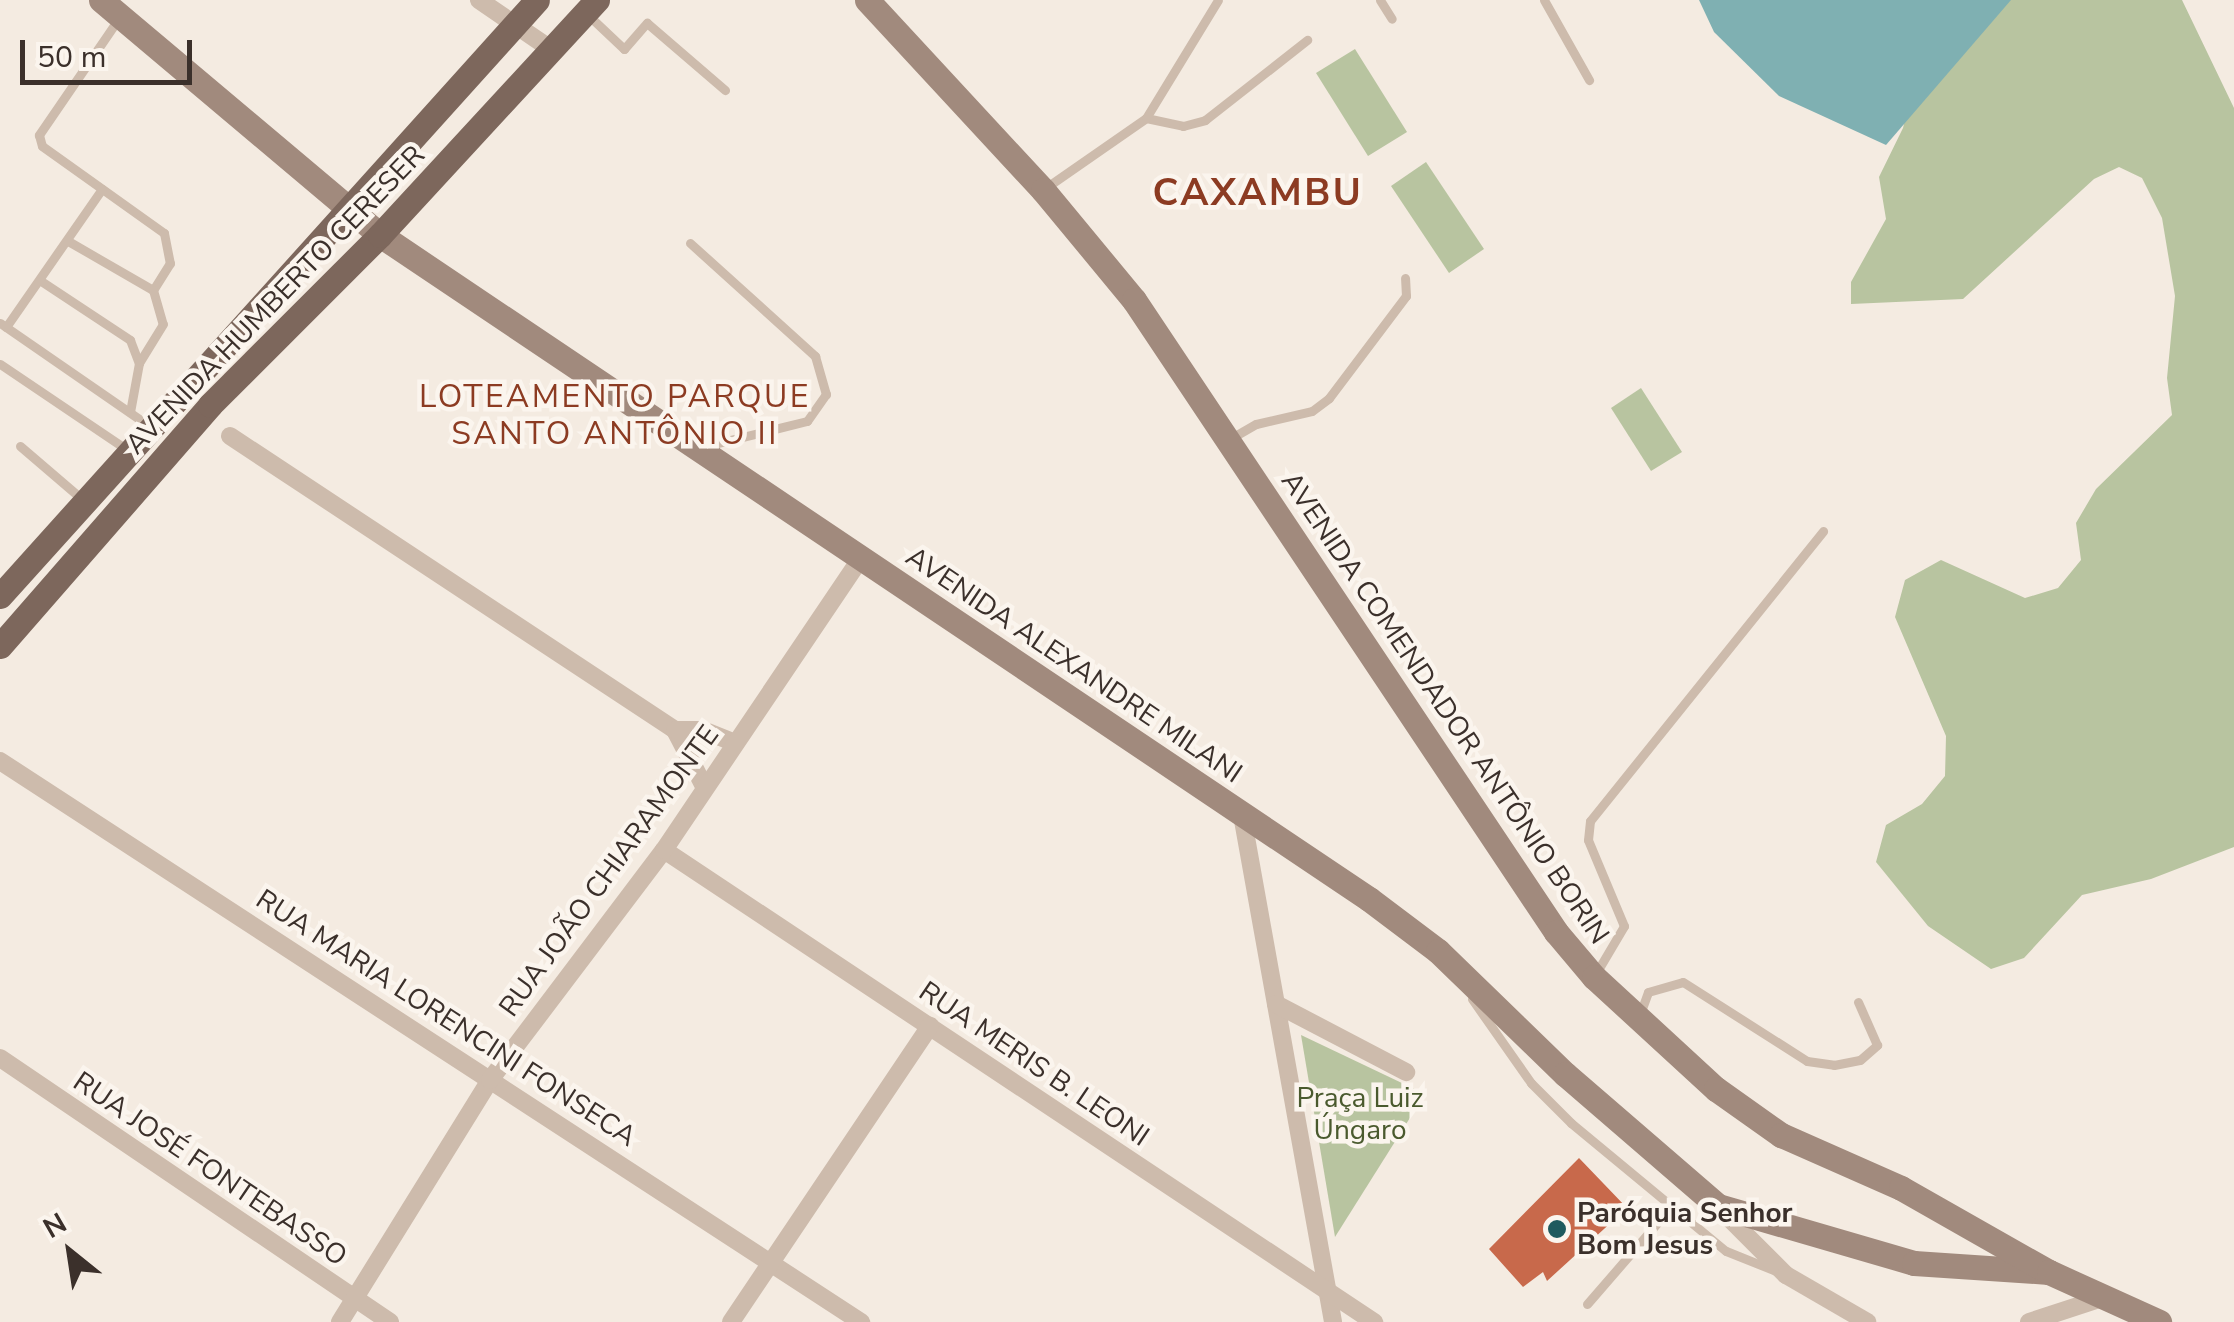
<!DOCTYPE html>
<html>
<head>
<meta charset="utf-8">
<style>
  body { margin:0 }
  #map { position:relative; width:2234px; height:1322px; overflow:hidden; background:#f4ebe1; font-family:"Nunito Sans",sans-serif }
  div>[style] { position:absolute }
  .green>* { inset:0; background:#b8c4a0 }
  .water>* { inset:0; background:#7fb0b2 }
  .building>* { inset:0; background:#c8694b }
  .lane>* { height:9px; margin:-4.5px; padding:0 4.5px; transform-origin:4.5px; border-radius:4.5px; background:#cdbbac }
  .street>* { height:18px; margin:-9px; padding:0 9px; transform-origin:9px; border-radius:9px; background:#cdbbac }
  .secondary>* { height:25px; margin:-12.5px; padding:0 12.5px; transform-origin:12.5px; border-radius:12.5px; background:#a18a7d }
  .primary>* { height:25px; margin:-12.5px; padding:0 12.5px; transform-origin:12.5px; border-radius:12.5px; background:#7d675c }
  .dots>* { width:28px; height:28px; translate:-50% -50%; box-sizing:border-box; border:5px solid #fbf5ee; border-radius:50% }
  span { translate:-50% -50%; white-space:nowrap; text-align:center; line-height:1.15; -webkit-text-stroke:9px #fbf5ee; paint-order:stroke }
  .street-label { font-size:28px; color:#3b302b }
  .park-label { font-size:28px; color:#4a5a2e }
  .poi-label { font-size:28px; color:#3b302b; font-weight:700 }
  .left { translate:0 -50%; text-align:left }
  .quarter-label { font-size:32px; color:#8c3b22; letter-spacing:2.5px }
  .district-label { font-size:38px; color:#8c3b22; font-weight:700; letter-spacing:2.5px }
  .north { position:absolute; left:20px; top:1202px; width:100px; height:100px; -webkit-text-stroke:8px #fbf5ee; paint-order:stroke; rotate:330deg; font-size:28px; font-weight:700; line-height:40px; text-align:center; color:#3b302b }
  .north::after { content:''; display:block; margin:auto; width:35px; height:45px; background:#3b302b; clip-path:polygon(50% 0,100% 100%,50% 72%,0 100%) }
  .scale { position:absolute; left:20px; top:40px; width:172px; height:45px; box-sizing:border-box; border:5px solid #3b302b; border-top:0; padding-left:12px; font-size:30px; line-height:35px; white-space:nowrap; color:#3b302b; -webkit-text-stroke:8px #fbf5ee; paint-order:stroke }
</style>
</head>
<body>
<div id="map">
  <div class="green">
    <i style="clip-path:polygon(1989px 0,2182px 0,2234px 108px,2234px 847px,2151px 879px,2082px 895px,2024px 958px,1991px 969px,1928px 926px,1876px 862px,1886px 825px,1922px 804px,1945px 776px,1946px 736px,1895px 617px,1905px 580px,1941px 560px,2025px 598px,2058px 588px,2081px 560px,2076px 523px,2096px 489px,2172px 415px,2167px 378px,2175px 296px,2162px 218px,2142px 178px,2119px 167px,2094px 179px,1963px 299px,1851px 304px,1851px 282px,1886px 219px,1879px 177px,1903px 128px,1916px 75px)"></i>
    <i style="clip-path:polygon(1355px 49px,1407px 132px,1368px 156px,1316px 73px)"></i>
    <i style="clip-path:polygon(1426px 162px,1484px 249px,1449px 273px,1391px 186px)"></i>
    <i style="clip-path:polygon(1641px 388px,1682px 452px,1651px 471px,1611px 408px)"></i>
    <i style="clip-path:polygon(1301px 1035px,1425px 1094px,1335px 1237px)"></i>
  </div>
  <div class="water">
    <i style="clip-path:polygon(1699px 0,2011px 0,1886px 145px,1779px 96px,1714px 32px)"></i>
  </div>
  <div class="building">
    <i style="clip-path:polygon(1579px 1158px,1627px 1208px,1547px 1281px,1543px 1272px,1523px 1287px,1489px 1249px)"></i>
  </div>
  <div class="lane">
    <i style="left:1380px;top:0;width:22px;rotate:58deg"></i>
    <i style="left:1544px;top:0;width:92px;rotate:60.6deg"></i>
    <i style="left:587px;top:14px;width:51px;rotate:43.4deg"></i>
    <i style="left:624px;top:49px;width:35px;rotate:-49deg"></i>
    <i style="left:647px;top:23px;width:103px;rotate:40.7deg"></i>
    <i style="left:119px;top:18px;width:142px;rotate:124.4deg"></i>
    <i style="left:39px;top:135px;width:11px;rotate:75deg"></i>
    <i style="left:42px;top:146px;width:150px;rotate:35.5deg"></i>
    <i style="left:164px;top:233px;width:31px;rotate:79deg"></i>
    <i style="left:170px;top:263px;width:32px;rotate:122deg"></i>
    <i style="left:1146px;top:118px;width:38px;rotate:12deg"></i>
    <i style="left:1183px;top:126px;width:23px;rotate:-15deg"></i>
    <i style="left:1205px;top:120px;width:130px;rotate:-38.1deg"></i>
    <i style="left:1044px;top:189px;width:124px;rotate:-34.8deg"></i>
    <i style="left:1146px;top:118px;width:138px;rotate:-58.6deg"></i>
    <i style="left:68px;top:241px;width:98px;rotate:30deg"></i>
    <i style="left:153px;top:290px;width:35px;rotate:74deg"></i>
    <i style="left:163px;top:324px;width:46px;rotate:121.6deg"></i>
    <i style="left:690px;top:243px;width:169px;rotate:42.1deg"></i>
    <i style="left:815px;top:356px;width:40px;rotate:74deg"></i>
    <i style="left:826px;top:394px;width:33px;rotate:125deg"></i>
    <i style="left:807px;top:421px;width:104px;rotate:166.1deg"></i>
    <i style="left:41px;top:281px;width:107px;rotate:33.5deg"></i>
    <i style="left:130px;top:340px;width:25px;rotate:69deg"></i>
    <i style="left:139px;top:363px;width:50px;rotate:100.4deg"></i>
    <i style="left:0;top:323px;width:180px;rotate:34.6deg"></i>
    <i style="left:6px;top:327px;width:168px;rotate:-55.2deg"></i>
    <i style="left:0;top:364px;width:152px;rotate:34deg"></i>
    <i style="left:1228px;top:440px;width:32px;rotate:-30deg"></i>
    <i style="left:1256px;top:424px;width:57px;rotate:-13.1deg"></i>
    <i style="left:1312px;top:411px;width:21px;rotate:-37deg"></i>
    <i style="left:1329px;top:398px;width:128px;rotate:-53deg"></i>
    <i style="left:1406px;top:296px;width:18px;rotate:-93deg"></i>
    <i style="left:20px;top:446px;width:83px;rotate:40.6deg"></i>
    <i style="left:1595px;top:975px;width:57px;rotate:-59.4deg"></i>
    <i style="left:1624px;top:926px;width:93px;rotate:-112.7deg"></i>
    <i style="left:1588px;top:840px;width:19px;rotate:-84deg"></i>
    <i style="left:1590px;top:821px;width:372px;rotate:-51.2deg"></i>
    <i style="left:1472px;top:999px;width:103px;rotate:54.9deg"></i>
    <i style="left:1531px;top:1083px;width:57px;rotate:45deg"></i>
    <i style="left:1571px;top:1123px;width:201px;rotate:39.6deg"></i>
    <i style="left:1726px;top:1251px;width:54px;rotate:21.8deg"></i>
    <i style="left:1640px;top:1014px;width:23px;rotate:-70deg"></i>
    <i style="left:1648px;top:992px;width:36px;rotate:-16deg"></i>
    <i style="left:1683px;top:982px;width:147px;rotate:32.5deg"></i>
    <i style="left:1807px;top:1061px;width:27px;rotate:8deg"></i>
    <i style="left:1834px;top:1065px;width:26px;rotate:-11deg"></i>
    <i style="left:1860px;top:1060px;width:23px;rotate:-41deg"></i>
    <i style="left:1877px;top:1045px;width:47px;rotate:-113.8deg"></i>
    <i style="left:1587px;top:1304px;width:128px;rotate:-49.1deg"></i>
  </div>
  <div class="street">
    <i style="left:479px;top:0;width:85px;rotate:34.4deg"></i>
    <i style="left:230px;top:436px;width:533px;rotate:33.45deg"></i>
    <i style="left:675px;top:730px;width:65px;rotate:62.7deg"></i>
    <i style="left:675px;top:730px;width:28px"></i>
    <i style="left:703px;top:730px;width:35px;rotate:22deg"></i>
    <i style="left:0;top:761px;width:1028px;rotate:33.09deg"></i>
    <i style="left:1242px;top:815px;width:515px;rotate:79.82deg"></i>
    <i style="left:664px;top:850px;width:853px;rotate:33.62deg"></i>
    <i style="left:1276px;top:1004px;width:147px;rotate:27.6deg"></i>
    <i style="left:0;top:1058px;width:471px;rotate:34.1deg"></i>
    <i style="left:1721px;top:1210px;width:92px;rotate:45deg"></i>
    <i style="left:1786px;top:1275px;width:94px;rotate:30.1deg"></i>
    <i style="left:340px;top:1322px;width:285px;rotate:-58.2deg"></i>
    <i style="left:490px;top:1080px;width:288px;rotate:-52.9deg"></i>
    <i style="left:664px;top:850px;width:354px;rotate:-56deg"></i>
    <i style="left:731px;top:1322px;width:357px;rotate:-56.1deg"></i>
    <i style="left:2029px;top:1322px;width:77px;rotate:-18.2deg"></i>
  </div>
  <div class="secondary">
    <i style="left:101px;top:0;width:365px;rotate:40.1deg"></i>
    <i style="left:380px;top:235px;width:1191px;rotate:33.88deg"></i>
    <i style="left:1369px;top:899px;width:86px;rotate:37deg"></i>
    <i style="left:1438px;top:951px;width:177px;rotate:44.1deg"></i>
    <i style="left:1565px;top:1074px;width:202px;rotate:40.8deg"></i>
    <i style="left:1718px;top:1206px;width:204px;rotate:16.2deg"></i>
    <i style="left:1914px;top:1263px;width:135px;rotate:3.8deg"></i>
    <i style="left:867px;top:0;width:259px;rotate:47.2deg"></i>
    <i style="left:1043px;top:190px;width:143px;rotate:50.4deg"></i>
    <i style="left:1134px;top:300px;width:760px;rotate:56.27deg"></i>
    <i style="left:1556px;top:932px;width:59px;rotate:49.8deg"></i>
    <i style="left:1594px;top:977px;width:166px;rotate:42.6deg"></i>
    <i style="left:1716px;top:1089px;width:80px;rotate:35.3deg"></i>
    <i style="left:1781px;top:1135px;width:131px;rotate:23.8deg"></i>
    <i style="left:1901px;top:1188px;width:170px;rotate:29.6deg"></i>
    <i style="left:2049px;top:1272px;width:121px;rotate:24.4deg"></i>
  </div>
  <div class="primary">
    <i style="left:0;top:596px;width:802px;rotate:-47.98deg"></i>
    <i style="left:0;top:646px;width:320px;rotate:-48.9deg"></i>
    <i style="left:210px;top:405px;width:240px;rotate:-45deg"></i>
    <i style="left:380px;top:235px;width:320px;rotate:-47.3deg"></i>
  </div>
  <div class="dots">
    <i style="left:1557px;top:1229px;background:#1f5a5e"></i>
  </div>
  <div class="street-label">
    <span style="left:275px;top:300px;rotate:-46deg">AVENIDA HUMBERTO CERESER</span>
    <span style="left:1074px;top:665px;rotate:34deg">AVENIDA ALEXANDRE MILANI</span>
    <span style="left:1445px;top:708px;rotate:56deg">AVENIDA COMENDADOR ANTÔNIO BORIN</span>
    <span style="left:609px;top:871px;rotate:-54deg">RUA JOÃO CHIARAMONTE</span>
    <span style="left:446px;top:1018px;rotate:33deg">RUA MARIA LORENCINI FONSECA</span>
    <span style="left:1034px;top:1064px;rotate:34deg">RUA MERIS B. LEONI</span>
    <span style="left:210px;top:1169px;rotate:34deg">RUA JOSÉ FONTEBASSO</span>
  </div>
  <div class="park-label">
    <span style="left:1360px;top:1114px">Praça Luiz<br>Úngaro</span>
  </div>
  <div class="poi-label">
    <span class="left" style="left:1577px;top:1229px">Paróquia Senhor<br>Bom Jesus</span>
  </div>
  <div class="quarter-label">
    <span style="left:615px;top:416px">LOTEAMENTO PARQUE<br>SANTO ANTÔNIO II</span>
  </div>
  <div class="district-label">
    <span style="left:1258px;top:193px">CAXAMBU</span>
  </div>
  <div class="north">N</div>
  <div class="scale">50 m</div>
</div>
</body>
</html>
